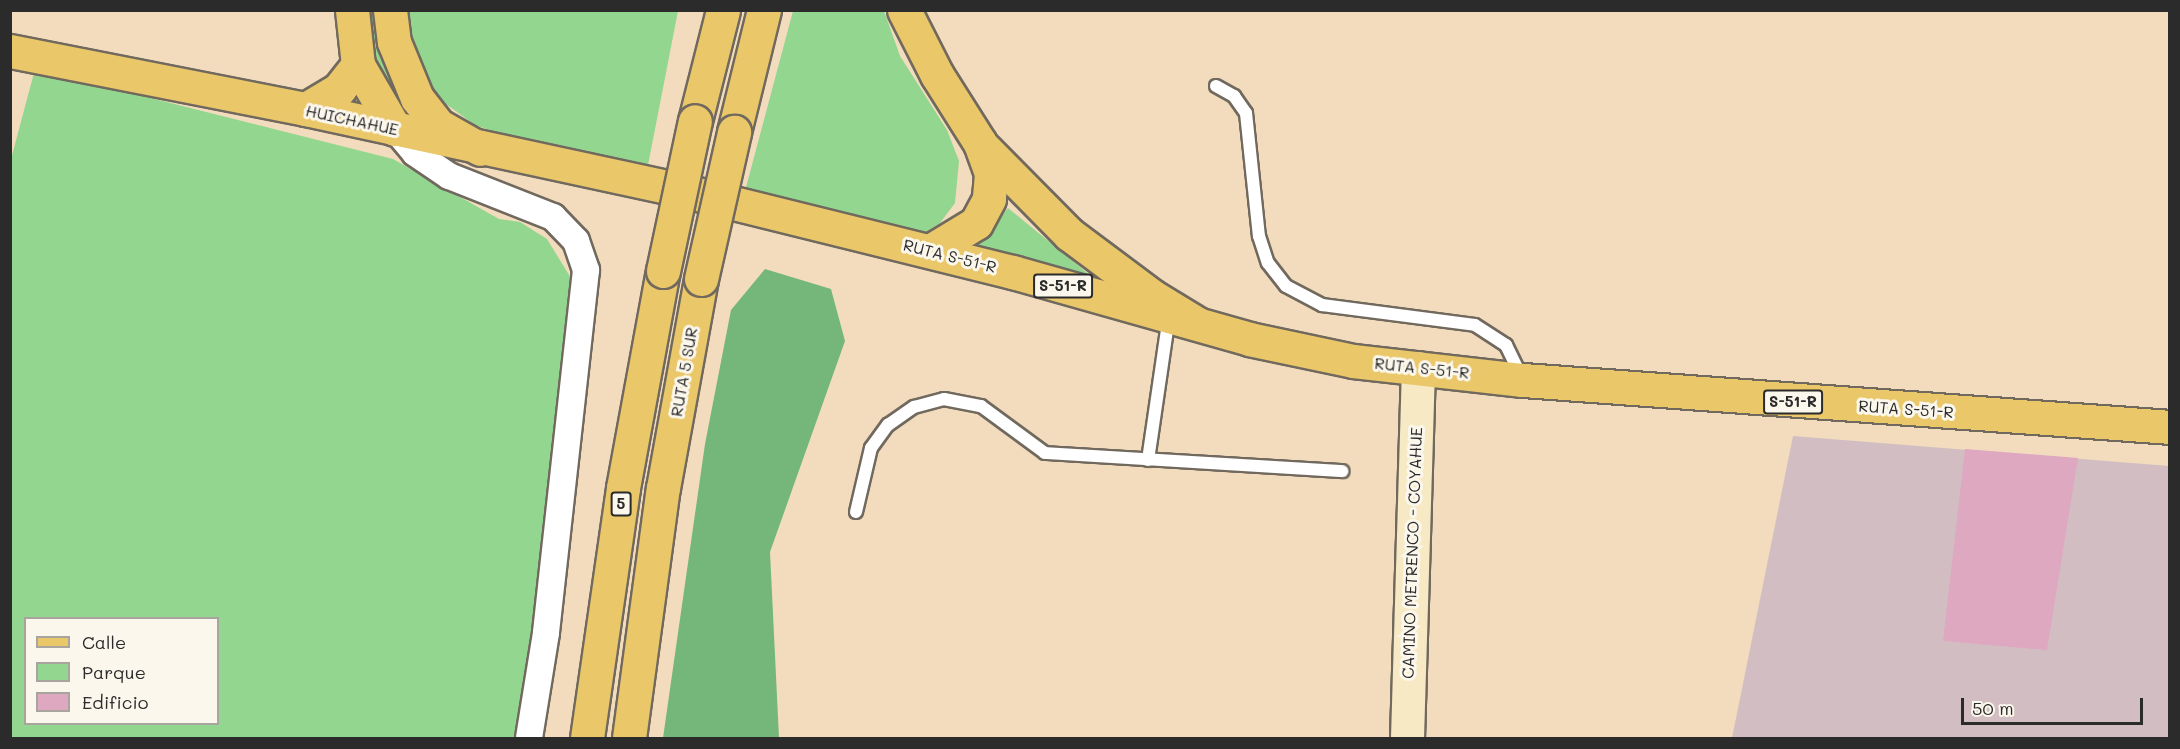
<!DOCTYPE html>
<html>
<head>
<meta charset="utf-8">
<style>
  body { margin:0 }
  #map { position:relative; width:2180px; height:749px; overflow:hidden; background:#f2dcbd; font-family:Mali,sans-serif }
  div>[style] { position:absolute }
  .industrial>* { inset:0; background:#d2bec2 }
  .green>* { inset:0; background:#92d68f }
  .forest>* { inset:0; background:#75b77a }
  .building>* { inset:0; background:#dea8c0 }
  .roads { filter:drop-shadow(2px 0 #71695e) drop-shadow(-2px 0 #71695e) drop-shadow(0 2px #71695e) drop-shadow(0 -2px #71695e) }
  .lane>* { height:12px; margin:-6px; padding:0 6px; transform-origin:6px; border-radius:6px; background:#fff }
  .street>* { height:26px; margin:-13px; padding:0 13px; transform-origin:13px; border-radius:13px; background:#fff }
  .secondary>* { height:33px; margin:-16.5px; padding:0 16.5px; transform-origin:16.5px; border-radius:16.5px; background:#f7e9c3 }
  .primary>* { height:33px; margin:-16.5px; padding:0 16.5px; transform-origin:16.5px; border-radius:16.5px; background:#eac769 }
  .highway>* { height:33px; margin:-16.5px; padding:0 16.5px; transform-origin:16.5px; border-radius:16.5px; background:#eac769 }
  .bridges { filter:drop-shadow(2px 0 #71695e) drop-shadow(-2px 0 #71695e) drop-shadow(0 2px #71695e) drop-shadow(0 -2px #71695e) }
  .highway-bridge>* { height:33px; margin:-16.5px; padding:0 16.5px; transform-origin:16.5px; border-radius:16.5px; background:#eac769 }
  span { translate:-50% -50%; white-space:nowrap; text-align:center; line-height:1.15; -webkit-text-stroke:6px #fbf7ec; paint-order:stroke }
  .shield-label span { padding:2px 4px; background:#fbf7ec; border:2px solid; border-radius:4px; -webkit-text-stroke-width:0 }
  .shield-label { font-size:15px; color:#2b2b2b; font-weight:700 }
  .street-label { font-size:16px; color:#2b2b2b }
  .frame { position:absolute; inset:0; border:12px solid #2b2b2b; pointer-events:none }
  .legend { position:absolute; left:24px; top:617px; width:195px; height:108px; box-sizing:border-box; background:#fbf7ec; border:2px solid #a8a59f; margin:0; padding:8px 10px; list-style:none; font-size:18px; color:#2b2b2b }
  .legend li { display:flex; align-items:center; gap:12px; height:30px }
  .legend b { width:30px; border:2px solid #a8a59f }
  .scale { position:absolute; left:1961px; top:698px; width:182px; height:27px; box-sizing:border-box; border:3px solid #2b2b2b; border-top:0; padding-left:8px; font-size:18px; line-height:21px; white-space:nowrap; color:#2b2b2b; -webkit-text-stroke:4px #fbf7ec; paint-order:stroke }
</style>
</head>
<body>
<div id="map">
  <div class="industrial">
    <i style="clip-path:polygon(1793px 436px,2169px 466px,2169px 738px,1732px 738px)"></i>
  </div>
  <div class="green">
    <i style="clip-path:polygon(357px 11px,379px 11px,420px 117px,387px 107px)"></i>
    <i style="clip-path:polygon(406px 11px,678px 11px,648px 165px,515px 139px,475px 125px,446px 104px,427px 81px,407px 39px)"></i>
    <i style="clip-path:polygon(793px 11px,884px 11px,900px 56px,947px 130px,959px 161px,955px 203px,940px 223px,923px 234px,745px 191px)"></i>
    <i style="clip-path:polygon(evenodd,35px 69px,393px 159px,499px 219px,520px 222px,547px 239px,585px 301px,527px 738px,11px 738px,10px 163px,35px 69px,26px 618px,218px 618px,218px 724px,26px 724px,26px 618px)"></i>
    <i style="clip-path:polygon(1008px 208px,1108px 290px,974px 250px)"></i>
  </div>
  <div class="forest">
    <i style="clip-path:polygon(765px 269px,831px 289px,845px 341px,770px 552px,779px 738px,663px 738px,705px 444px,731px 310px)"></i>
  </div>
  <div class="building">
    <i style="clip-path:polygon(1965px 449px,2078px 458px,2047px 650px,1943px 641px)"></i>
  </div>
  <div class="roads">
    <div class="lane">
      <i style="left:1216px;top:86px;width:21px;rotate:29deg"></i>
      <i style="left:1234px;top:96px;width:21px;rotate:55deg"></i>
      <i style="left:1246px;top:113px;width:124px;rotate:84deg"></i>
      <i style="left:1259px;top:236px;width:28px;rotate:72deg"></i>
      <i style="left:1268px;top:263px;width:29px;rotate:52deg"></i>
      <i style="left:1286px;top:286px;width:41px;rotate:27.8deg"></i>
      <i style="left:1322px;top:305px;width:154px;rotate:7.4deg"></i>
      <i style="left:1475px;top:325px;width:37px;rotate:33deg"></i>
      <i style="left:1506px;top:345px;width:34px;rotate:64deg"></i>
      <i style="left:1148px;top:460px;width:146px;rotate:-81.7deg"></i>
      <i style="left:856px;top:512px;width:66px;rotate:-76.8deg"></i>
      <i style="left:871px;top:448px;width:29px;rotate:-54deg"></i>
      <i style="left:888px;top:425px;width:32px;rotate:-35deg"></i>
      <i style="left:914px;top:407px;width:31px;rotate:-15deg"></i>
      <i style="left:944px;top:399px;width:38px;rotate:11deg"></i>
      <i style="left:981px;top:406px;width:79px;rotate:36.3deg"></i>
      <i style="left:1045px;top:453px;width:298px;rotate:3.5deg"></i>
    </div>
    <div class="street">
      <i style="left:395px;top:129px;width:31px;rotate:50deg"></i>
      <i style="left:415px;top:153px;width:41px;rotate:34.1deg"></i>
      <i style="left:449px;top:176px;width:112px;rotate:21.5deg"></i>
      <i style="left:553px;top:217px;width:33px;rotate:46deg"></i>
      <i style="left:576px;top:241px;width:31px;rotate:71deg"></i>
      <i style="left:586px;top:270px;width:365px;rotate:96.3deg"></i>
      <i style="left:546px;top:633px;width:106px;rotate:99.2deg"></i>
    </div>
    <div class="secondary">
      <i style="left:1407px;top:738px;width:370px;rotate:-88.3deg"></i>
    </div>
    <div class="primary">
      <i style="left:10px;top:51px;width:302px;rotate:11.1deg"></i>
      <i style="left:306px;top:109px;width:396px;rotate:12.2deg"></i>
      <i style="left:693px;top:193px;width:330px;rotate:13.9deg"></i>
      <i style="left:1013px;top:272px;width:245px;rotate:15.8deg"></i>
      <i style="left:1249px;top:339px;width:106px;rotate:11.9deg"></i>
      <i style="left:1353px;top:361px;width:171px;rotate:6.4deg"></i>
      <i style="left:1523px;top:380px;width:649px;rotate:4.15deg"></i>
    </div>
    <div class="highway">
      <i style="left:352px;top:10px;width:55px;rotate:83.8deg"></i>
      <i style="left:358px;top:65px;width:74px;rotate:60deg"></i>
      <i style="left:390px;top:10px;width:32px;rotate:83deg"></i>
      <i style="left:394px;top:42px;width:61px;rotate:67.7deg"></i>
      <i style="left:417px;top:98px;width:34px;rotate:52deg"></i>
      <i style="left:438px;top:125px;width:48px;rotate:29.7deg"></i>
      <i style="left:904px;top:10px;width:73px;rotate:63.1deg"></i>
      <i style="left:937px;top:75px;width:80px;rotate:57.7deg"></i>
      <i style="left:980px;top:143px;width:33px;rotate:70deg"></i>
      <i style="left:991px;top:174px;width:25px;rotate:95deg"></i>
      <i style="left:989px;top:199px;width:27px;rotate:118deg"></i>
      <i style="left:976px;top:223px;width:54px;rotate:148.7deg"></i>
      <i style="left:306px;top:109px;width:39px;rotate:-31deg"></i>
      <i style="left:339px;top:89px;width:31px;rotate:-52deg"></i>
      <i style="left:695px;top:121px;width:114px;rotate:-75.8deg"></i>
      <i style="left:734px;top:132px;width:126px;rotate:-76.2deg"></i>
      <i style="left:985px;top:149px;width:120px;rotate:45.3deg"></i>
      <i style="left:1069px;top:234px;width:104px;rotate:36.8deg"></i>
      <i style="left:1152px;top:296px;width:52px;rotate:31.5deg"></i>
      <i style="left:587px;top:738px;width:253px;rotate:-81.8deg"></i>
      <i style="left:623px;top:488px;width:221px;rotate:-79.6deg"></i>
      <i style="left:629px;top:738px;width:252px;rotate:-82.3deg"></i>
      <i style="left:663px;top:488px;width:212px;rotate:-79.7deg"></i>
    </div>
  </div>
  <div class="bridges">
    <div class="highway-bridge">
      <i style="left:663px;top:271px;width:153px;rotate:-78deg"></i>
      <i style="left:701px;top:279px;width:151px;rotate:-77.3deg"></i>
    </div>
  </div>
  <div class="shield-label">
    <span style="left:1063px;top:286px">S-51-R</span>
    <span style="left:1793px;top:402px">S-51-R</span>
    <span style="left:621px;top:504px">5</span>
  </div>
  <div class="street-label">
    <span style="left:352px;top:120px;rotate:12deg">HUICHAHUE</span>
    <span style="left:950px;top:256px;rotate:14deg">RUTA S-51-R</span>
    <span style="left:1422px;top:368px;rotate:6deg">RUTA S-51-R</span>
    <span style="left:684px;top:372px;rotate:-80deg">RUTA 5 SUR</span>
    <span style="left:1906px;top:409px;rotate:4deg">RUTA S-51-R</span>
    <span style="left:1412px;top:553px;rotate:-88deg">CAMINO METRENCO - COYAHUE</span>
  </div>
  <div class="frame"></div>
  <ul class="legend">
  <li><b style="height:8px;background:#eac769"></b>Calle</li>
  <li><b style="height:16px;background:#92d68f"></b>Parque</li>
  <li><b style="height:16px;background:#dea8c0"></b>Edificio</li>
  </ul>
  <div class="scale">50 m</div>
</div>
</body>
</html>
